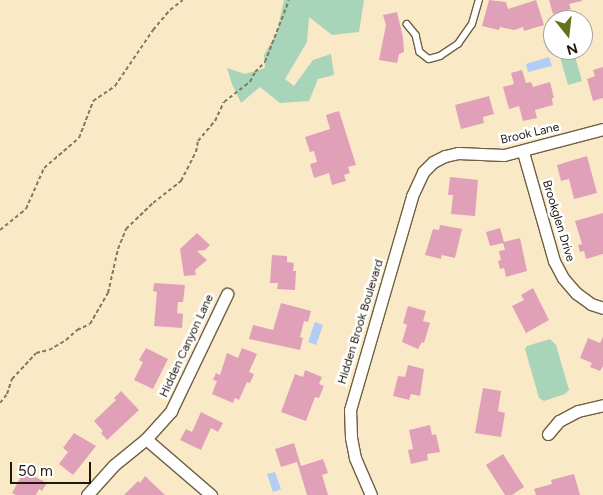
<!DOCTYPE html>
<html>
<head>
<meta charset="utf-8">
<style>
  body { margin:0 }
  #map { position:relative; width:603px; height:495px; overflow:hidden; background:#f9e9c7; font-family:Figtree,sans-serif }
  div>[style] { position:absolute }
  .green>* { inset:0; background:#a8d4ba }
  .water>* { inset:0; background:#b1cdf6 }
  .building>* { inset:0; background:#e0a0b8 }
  .path>* { height:2px; margin-top:-1px; transform-origin:0; background:repeating-linear-gradient(90deg,#827862 0 4px,transparent 0 6.5px) }
  .roads { filter:drop-shadow(1px 0 #6e6042) drop-shadow(-1px 0 #6e6042) drop-shadow(0 1px #6e6042) drop-shadow(0 -1px #6e6042) }
  .service>* { height:5.5px; margin:-2.75px; padding:0 2.75px; transform-origin:2.75px; border-radius:2.75px; background:#fff }
  .minor>* { height:11px; margin:-5.5px; padding:0 5.5px; transform-origin:5.5px; border-radius:5.5px; background:#fff }
  span { translate:-50% -50%; white-space:nowrap; text-align:center; line-height:1.15; -webkit-text-stroke:5px #fff; paint-order:stroke }
  .street-label { font-size:12px; color:#1f190d }
  .north { position:absolute; left:543px; top:10px; width:50px; height:50px; box-sizing:border-box; background:#fff; border:1px solid #a5a39e; border-radius:50%; rotate:164deg; font-size:14px; font-weight:700; line-height:20px; text-align:center; color:#1f190d }
  .north::after { content:''; display:block; margin:auto; width:18px; height:22px; background:#64711b; clip-path:polygon(50% 0,100% 100%,50% 72%,0 100%) }
  .scale { position:absolute; left:10px; top:462px; width:81px; height:22px; box-sizing:border-box; border:2px solid #1f190d; border-top:0; padding-left:6px; font-size:15px; line-height:18px; white-space:nowrap; color:#1f190d; -webkit-text-stroke:4px #fff; paint-order:stroke }
</style>
</head>
<body>
<div id="map">
  <div class="green">
    <i style="clip-path:polygon(284px 0,364px 0,359px 32px,332px 35px,309px 17px,307px 42px,285px 79px,294px 86px,313px 60px,331px 54px,334px 75px,318px 79px,309px 101px,280px 103px,260px 87px,241px 103px,232px 84px,227px 68px,245px 74px,265px 68px,264px 55px,277px 32px)"></i>
    <i style="clip-path:polygon(574px 53px,582px 81px,568px 85px,560px 57px)"></i>
    <i style="clip-path:polygon(550px 339px,556px 345px,569px 390px,565px 394px,544px 401px,539px 398px,525px 349px,527px 346px)"></i>
  </div>
  <div class="water">
    <i style="clip-path:polygon(549px 57px,552px 66px,528px 72px,526px 64px)"></i>
    <i style="clip-path:polygon(315px 322px,323px 325px,316px 345px,308px 342px)"></i>
    <i style="clip-path:polygon(275px 472px,281px 489px,273px 492px,267px 474px)"></i>
  </div>
  <div class="building">
    <i style="clip-path:polygon(489px 0,506px 2px,508px 9px,536px 0,544px 25px,524px 31px,523px 27px,514px 30px,500px 27px,499px 30px,482px 26px)"></i>
    <i style="clip-path:polygon(549px 0,582px 0,582px 1px,569px 4px,571px 9px,553px 14px)"></i>
    <i style="clip-path:polygon(397px 12px,403px 37px,404px 52px,399px 54px,397px 63px,379px 60px,386px 25px,383px 15px)"></i>
    <i style="clip-path:polygon(603px 67px,603px 98px,593px 101px,587px 79px,595px 76px,593px 70px)"></i>
    <i style="clip-path:polygon(522px 70px,526px 83px,531px 82px,533px 87px,550px 82px,554px 98px,552px 98px,553px 105px,535px 110px,537px 118px,523px 121px,519px 106px,509px 109px,503px 87px,514px 84px,511px 73px)"></i>
    <i style="clip-path:polygon(489px 96px,494px 114px,483px 117px,484px 123px,461px 129px,455px 105px)"></i>
    <i style="clip-path:polygon(339px 111px,356px 165px,348px 167px,350px 173px,344px 175px,346px 181px,332px 185px,329px 173px,314px 178px,310px 164px,317px 162px,314px 151px,310px 152px,305px 137px,330px 129px,326px 115px)"></i>
    <i style="clip-path:polygon(587px 156px,597px 193px,574px 199px,569px 179px,561px 181px,557px 165px)"></i>
    <i style="clip-path:polygon(450px 177px,478px 180px,475px 216px,451px 214px,453px 195px,448px 195px)"></i>
    <i style="clip-path:polygon(603px 213px,603px 254px,586px 259px,584px 251px,580px 252px,578px 245px,582px 244px,575px 221px)"></i>
    <i style="clip-path:polygon(440px 225px,462px 229px,455px 258px,442px 255px,441px 259px,425px 255px,433px 229px,439px 230px)"></i>
    <i style="clip-path:polygon(500px 228px,504px 242px,520px 238px,527px 271px,506px 277px,504px 268px,500px 269px,498px 261px,501px 260px,499px 251px,505px 250px,503px 243px,490px 246px,486px 232px)"></i>
    <i style="clip-path:polygon(197px 233px,210px 245px,205px 250px,197px 251px,207px 260px,195px 270px,196px 275px,184px 276px,180px 249px)"></i>
    <i style="clip-path:polygon(272px 255px,287px 256px,287px 262px,294px 263px,293px 271px,296px 271px,295px 290px,277px 289px,278px 283px,270px 283px)"></i>
    <i style="clip-path:polygon(154px 283px,185px 285px,183px 302px,178px 302px,177px 313px,183px 314px,182px 328px,154px 326px,157px 292px,153px 291px)"></i>
    <i style="clip-path:polygon(533px 288px,549px 320px,526px 333px,512px 306px,524px 300px,521px 295px)"></i>
    <i style="clip-path:polygon(281px 303px,311px 311px,308px 322px,304px 321px,300px 337px,303px 338px,300px 350px,249px 339px,253px 325px,273px 330px)"></i>
    <i style="clip-path:polygon(408px 306px,426px 311px,423px 321px,430px 323px,424px 343px,422px 342px,418px 349px,402px 342px,407px 325px,403px 323px)"></i>
    <i style="clip-path:polygon(603px 337px,603px 366px,600px 371px,590px 367px,592px 363px,580px 358px,588px 338px,600px 343px)"></i>
    <i style="clip-path:polygon(146px 348px,168px 359px,153px 389px,134px 380px,143px 362px,139px 360px)"></i>
    <i style="clip-path:polygon(242px 348px,257px 354px,249px 372px,254px 374px,250px 383px,247px 382px,239px 400px,235px 398px,233px 403px,212px 394px,217px 381px,213px 380px,216px 373px,220px 375px,227px 353px,238px 358px)"></i>
    <i style="clip-path:polygon(408px 365px,424px 369px,420px 396px,411px 394px,409px 400px,393px 396px,398px 376px,405px 377px)"></i>
    <i style="clip-path:polygon(305px 370px,322px 377px,319px 384px,324px 386px,319px 398px,315px 397px,306px 421px,281px 412px,295px 374px,303px 377px)"></i>
    <i style="clip-path:polygon(483px 388px,501px 391px,498px 411px,505px 413px,501px 437px,475px 433px)"></i>
    <i style="clip-path:polygon(121px 391px,139px 410px,107px 440px,101px 433px,103px 431px,94px 421px,116px 400px,114px 398px)"></i>
    <i style="clip-path:polygon(201px 412px,223px 423px,218px 432px,211px 428px,201px 450px,180px 440px,186px 429px,192px 432px)"></i>
    <i style="clip-path:polygon(430px 425px,432px 435px,436px 434px,440px 452px,427px 454px,428px 460px,411px 464px,408px 450px,413px 449px,409px 430px)"></i>
    <i style="clip-path:polygon(74px 433px,96px 446px,73px 475px,59px 464px,68px 452px,63px 448px)"></i>
    <i style="clip-path:polygon(294px 443px,301px 466px,323px 459px,328px 473px,322px 475px,328px 495px,307px 495px,297px 462px,281px 467px,275px 449px)"></i>
    <i style="clip-path:polygon(503px 454px,524px 487px,512px 495px,505px 495px,486px 465px)"></i>
    <i style="clip-path:polygon(24px 471px,47px 483px,42px 491px,39px 489px,36px 495px,16px 495px,12px 493px)"></i>
    <i style="clip-path:polygon(574px 474px,580px 495px,536px 495px,534px 489px,552px 484px,551px 480px)"></i>
    <i style="clip-path:polygon(145px 476px,165px 495px,124px 495px,138px 481px,140px 483px)"></i>
  </div>
  <div class="path">
    <i style="left:0;top:230px;width:33px;rotate:-39deg"></i>
    <i style="left:26px;top:209px;width:45px;rotate:-66.3deg"></i>
    <i style="left:44px;top:168px;width:46px;rotate:-40.6deg"></i>
    <i style="left:79px;top:138px;width:40px;rotate:-69deg"></i>
    <i style="left:93px;top:101px;width:27px;rotate:-34deg"></i>
    <i style="left:115px;top:86px;width:68px;rotate:-55.8deg"></i>
    <i style="left:153px;top:30px;width:26px;rotate:-50deg"></i>
    <i style="left:170px;top:10px;width:16px;rotate:-38deg"></i>
    <i style="left:0;top:403px;width:11px;rotate:-52deg"></i>
    <i style="left:7px;top:394px;width:16px;rotate:-72deg"></i>
    <i style="left:12px;top:379px;width:35px;rotate:-47deg"></i>
    <i style="left:36px;top:353px;width:13px;rotate:-13deg"></i>
    <i style="left:49px;top:350px;width:20px;rotate:-30deg"></i>
    <i style="left:66px;top:340px;width:15px;rotate:-42deg"></i>
    <i style="left:77px;top:330px;width:14px;rotate:-25deg"></i>
    <i style="left:90px;top:324px;width:36px;rotate:-60deg"></i>
    <i style="left:108px;top:293px;width:45px;rotate:-77.2deg"></i>
    <i style="left:118px;top:249px;width:22px;rotate:-68deg"></i>
    <i style="left:126px;top:229px;width:37px;rotate:-44deg"></i>
    <i style="left:153px;top:203px;width:36px;rotate:-38deg"></i>
    <i style="left:181px;top:181px;width:33px;rotate:-63deg"></i>
    <i style="left:196px;top:152px;width:11px;rotate:-80deg"></i>
    <i style="left:198px;top:141px;width:26px;rotate:-50deg"></i>
    <i style="left:215px;top:121px;width:21px;rotate:-65deg"></i>
    <i style="left:224px;top:102px;width:33px;rotate:-38deg"></i>
    <i style="left:250px;top:82px;width:11px;rotate:-63deg"></i>
    <i style="left:255px;top:72px;width:14px;rotate:-45deg"></i>
    <i style="left:265px;top:62px;width:66px;rotate:-68.8deg"></i>
  </div>
  <div class="roads">
    <div class="service">
      <i style="left:407px;top:24px;width:14px;rotate:51deg"></i>
      <i style="left:416px;top:35px;width:17px;rotate:77deg"></i>
      <i style="left:420px;top:52px;width:11px;rotate:38deg"></i>
      <i style="left:429px;top:59px;width:11px;rotate:-15deg"></i>
      <i style="left:440px;top:56px;width:22px;rotate:-34deg"></i>
      <i style="left:458px;top:44px;width:24px;rotate:-55deg"></i>
      <i style="left:472px;top:24px;width:25px;rotate:-74deg"></i>
    </div>
    <div class="minor">
      <i style="left:523px;top:152px;width:113px;rotate:74.1deg"></i>
      <i style="left:554px;top:261px;width:19px;rotate:62deg"></i>
      <i style="left:563px;top:278px;width:20px;rotate:49deg"></i>
      <i style="left:576px;top:293px;width:19px;rotate:36deg"></i>
      <i style="left:591px;top:304px;width:13px;rotate:18deg"></i>
      <i style="left:548px;top:434px;width:17px;rotate:-50deg"></i>
      <i style="left:559px;top:421px;width:21px;rotate:-28deg"></i>
      <i style="left:578px;top:411px;width:26px;rotate:-13deg"></i>
      <i style="left:146px;top:439px;width:86px;rotate:40.7deg"></i>
      <i style="left:87px;top:495px;width:40px;rotate:-48deg"></i>
      <i style="left:114px;top:465px;width:41px;rotate:-39.1deg"></i>
      <i style="left:146px;top:439px;width:38px;rotate:-48deg"></i>
      <i style="left:171px;top:411px;width:130px;rotate:-64.4deg"></i>
      <i style="left:371px;top:495px;width:40px;rotate:-113.4deg"></i>
      <i style="left:355px;top:458px;width:21px;rotate:-101deg"></i>
      <i style="left:351px;top:437px;width:27px;rotate:-92deg"></i>
      <i style="left:350px;top:410px;width:223px;rotate:-73.8deg"></i>
      <i style="left:412px;top:196px;width:26px;rotate:-65deg"></i>
      <i style="left:423px;top:172px;width:14px;rotate:-45deg"></i>
      <i style="left:433px;top:162px;width:13px;rotate:-27deg"></i>
      <i style="left:445px;top:156px;width:13px;rotate:-13deg"></i>
      <i style="left:458px;top:153px;width:46px;rotate:2.5deg"></i>
      <i style="left:504px;top:155px;width:102px;rotate:-14.7deg"></i>
    </div>
  </div>
  <div class="street-label">
    <span style="left:530px;top:134px;rotate:-13deg">Brook Lane</span>
    <span style="left:558px;top:221px;rotate:73deg">Brookglen Drive</span>
    <span style="left:361px;top:322px;rotate:-73deg">Hidden Brook Boulevard</span>
    <span style="left:187px;top:346px;rotate:-65deg">Hidden Canyon Lane</span>
  </div>
  <div class="north">N</div>
  <div class="scale">50 m</div>
</div>
</body>
</html>
